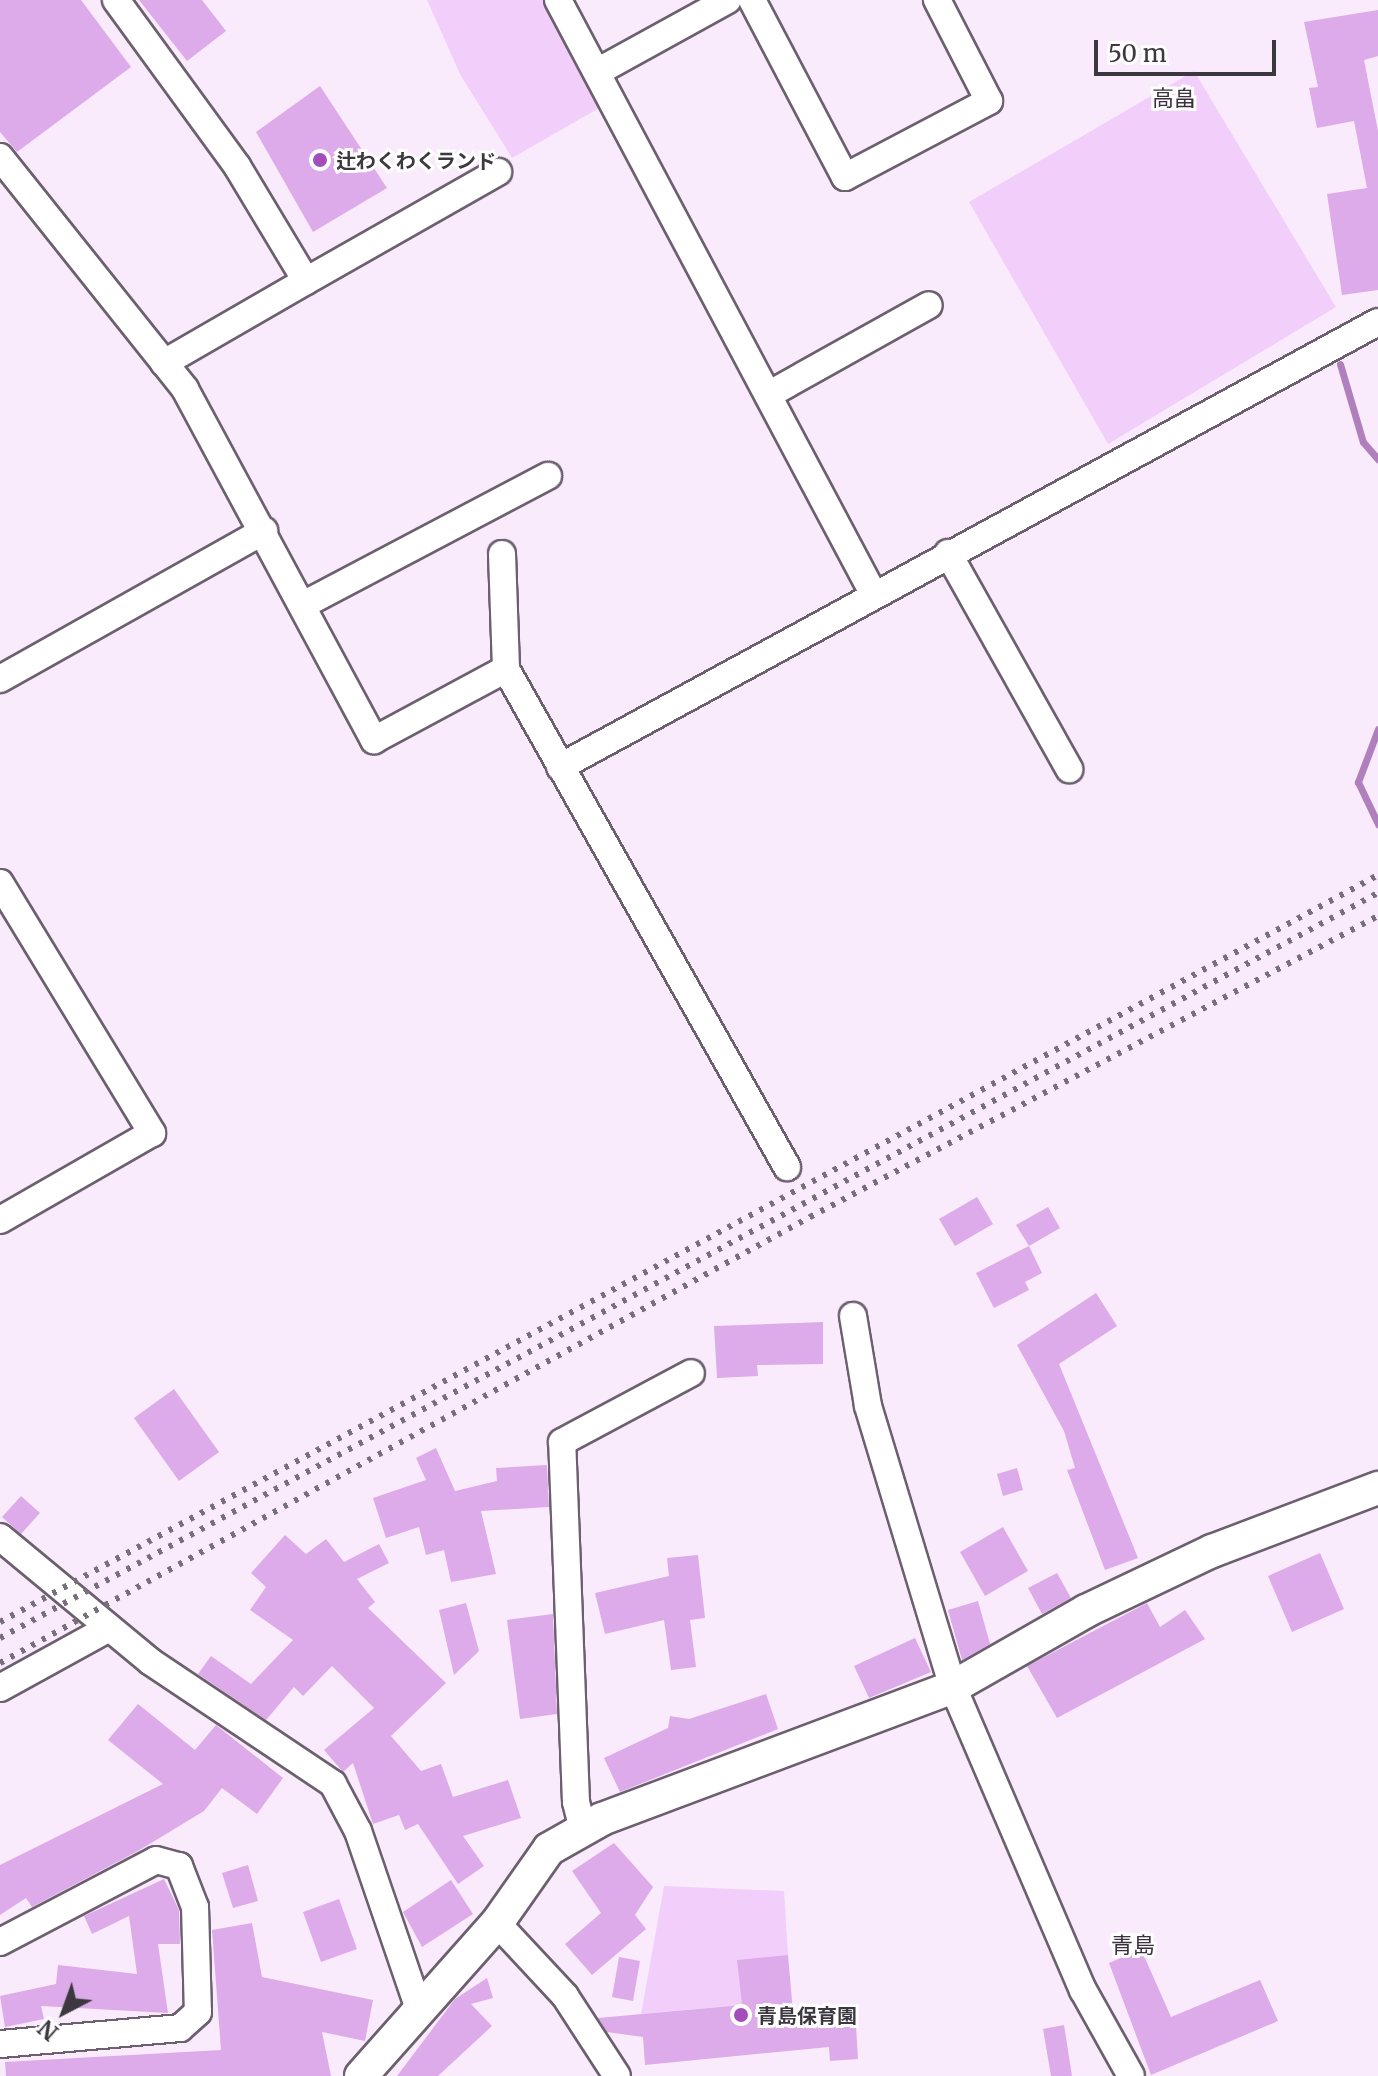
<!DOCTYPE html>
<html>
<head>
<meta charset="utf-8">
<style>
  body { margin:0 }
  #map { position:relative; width:1378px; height:2076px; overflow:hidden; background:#f9ebfc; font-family:Merriweather,"Noto Sans JP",serif }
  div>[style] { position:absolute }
  .green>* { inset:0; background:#f1cffa }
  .stream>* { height:7px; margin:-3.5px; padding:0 3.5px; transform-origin:3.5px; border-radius:3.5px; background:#b080bc }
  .building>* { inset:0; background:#ddabea }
  .roads { filter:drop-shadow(2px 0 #6c606f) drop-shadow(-2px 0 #6c606f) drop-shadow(0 2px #6c606f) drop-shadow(0 -2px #6c606f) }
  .minor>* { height:26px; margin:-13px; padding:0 13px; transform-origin:13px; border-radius:13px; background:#fff }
  .tertiary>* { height:32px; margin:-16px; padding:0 16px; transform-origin:16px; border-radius:16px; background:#fff }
  .rail>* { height:6px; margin-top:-3px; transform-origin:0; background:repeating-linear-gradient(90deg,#776f79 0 4px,transparent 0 12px) }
  .dots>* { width:22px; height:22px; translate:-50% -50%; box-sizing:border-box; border:4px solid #fefefe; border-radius:50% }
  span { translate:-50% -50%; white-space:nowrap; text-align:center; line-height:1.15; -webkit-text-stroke:6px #fefefe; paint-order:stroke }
  .poi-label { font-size:20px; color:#3d383f; font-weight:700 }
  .left { translate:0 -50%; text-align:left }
  .neighbourhood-label { font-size:22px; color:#3b313e }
  .north { position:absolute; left:24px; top:1972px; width:80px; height:80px; -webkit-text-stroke:6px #fefefe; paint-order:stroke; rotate:221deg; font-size:22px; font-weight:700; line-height:32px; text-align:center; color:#3d383f }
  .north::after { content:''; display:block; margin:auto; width:28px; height:36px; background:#3d383f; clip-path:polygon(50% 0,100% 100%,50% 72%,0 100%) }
  .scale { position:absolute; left:1094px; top:40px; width:182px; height:36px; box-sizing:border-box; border:4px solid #3d383f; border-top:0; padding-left:10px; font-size:24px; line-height:28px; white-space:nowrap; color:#3d383f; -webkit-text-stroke:6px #fefefe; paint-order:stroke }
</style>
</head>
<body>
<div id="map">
  <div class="green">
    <i style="clip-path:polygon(427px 0,545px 0,601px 107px,512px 158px,460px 74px)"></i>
    <i style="clip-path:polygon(1194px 71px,1336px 307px,1108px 444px,969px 202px)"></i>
    <i style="clip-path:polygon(664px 1886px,784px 1891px,788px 1955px,738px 1960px,742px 2005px,641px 2014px)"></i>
  </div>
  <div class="stream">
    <i style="left:1340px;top:364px;width:81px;rotate:73.6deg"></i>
    <i style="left:1363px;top:442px;width:23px;rotate:49deg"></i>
    <i style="left:1378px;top:729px;width:57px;rotate:110.7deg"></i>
    <i style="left:1358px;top:782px;width:47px;rotate:64.5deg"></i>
  </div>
  <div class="building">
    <i style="clip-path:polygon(0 0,81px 0,131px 67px,17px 152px,0 132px)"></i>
    <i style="clip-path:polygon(139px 0,202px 0,226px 31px,187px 61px)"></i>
    <i style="clip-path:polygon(1378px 10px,1378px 56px,1364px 60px,1378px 131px,1378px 290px,1342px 295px,1327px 194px,1367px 188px,1354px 121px,1317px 128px,1309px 88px,1318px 87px,1304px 22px)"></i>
    <i style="clip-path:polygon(320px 86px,387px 188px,313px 232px,256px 132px)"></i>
    <i style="clip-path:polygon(977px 1197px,993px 1224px,955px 1246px,939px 1219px)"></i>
    <i style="clip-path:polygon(1048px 1207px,1060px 1228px,1029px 1246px,1016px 1225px)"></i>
    <i style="clip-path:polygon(1029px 1246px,1042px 1273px,1025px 1282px,1029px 1290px,994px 1308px,976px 1273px)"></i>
    <i style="clip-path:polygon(1096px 1293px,1117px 1326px,1059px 1364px,1138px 1558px,1105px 1570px,1067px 1470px,1075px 1468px,1064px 1431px,1017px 1345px)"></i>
    <i style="clip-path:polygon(823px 1322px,823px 1364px,757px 1365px,758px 1376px,717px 1378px,714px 1326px)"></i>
    <i style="clip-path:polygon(174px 1389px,219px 1452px,179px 1481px,134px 1418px)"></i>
    <i style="clip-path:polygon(436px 1448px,455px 1491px,497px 1481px,496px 1468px,547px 1465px,549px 1507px,481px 1511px,496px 1574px,451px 1582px,444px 1550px,426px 1555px,419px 1527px,386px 1538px,373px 1498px,426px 1480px,416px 1458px)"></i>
    <i style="clip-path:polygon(1017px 1468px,1023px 1490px,1003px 1496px,997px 1474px)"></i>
    <i style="clip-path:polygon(21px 1496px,40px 1513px,21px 1534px,2px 1517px)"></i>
    <i style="clip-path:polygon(1003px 1527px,1028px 1571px,985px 1596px,960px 1552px)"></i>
    <i style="clip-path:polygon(285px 1535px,306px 1554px,326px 1539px,344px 1562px,379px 1544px,389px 1563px,357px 1579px,375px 1602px,368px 1608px,446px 1683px,391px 1736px,421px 1771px,441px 1764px,453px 1797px,508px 1780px,521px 1818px,463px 1836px,484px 1866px,458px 1884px,418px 1824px,405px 1830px,399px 1815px,373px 1824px,353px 1763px,343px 1772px,324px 1750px,374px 1708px,332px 1666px,303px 1696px,294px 1687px,266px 1720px,198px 1674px,211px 1656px,251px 1684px,293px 1640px,250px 1610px,266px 1587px,251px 1573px)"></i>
    <i style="clip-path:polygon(1320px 1553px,1344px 1609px,1292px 1632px,1268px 1576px)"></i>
    <i style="clip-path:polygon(698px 1555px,705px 1618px,690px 1620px,696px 1667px,671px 1670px,664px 1620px,605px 1634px,595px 1593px,669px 1576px,667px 1558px)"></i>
    <i style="clip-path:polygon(1057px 1573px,1071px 1598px,1042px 1614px,1028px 1588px)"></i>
    <i style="clip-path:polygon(978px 1601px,990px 1644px,962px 1660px,948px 1610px)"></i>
    <i style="clip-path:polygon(466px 1603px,479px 1651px,454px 1675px,439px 1610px)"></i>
    <i style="clip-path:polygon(1147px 1603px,1160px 1627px,1185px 1610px,1205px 1639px,1057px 1718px,1027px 1666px)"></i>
    <i style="clip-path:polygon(553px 1614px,557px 1714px,520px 1719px,507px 1620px)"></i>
    <i style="clip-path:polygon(915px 1638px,931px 1672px,869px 1698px,854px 1666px)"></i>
    <i style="clip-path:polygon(766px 1694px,778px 1729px,620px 1792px,604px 1758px,668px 1728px,670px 1716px,689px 1719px)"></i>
    <i style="clip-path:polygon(138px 1704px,195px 1750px,216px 1725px,283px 1778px,257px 1814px,222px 1788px,204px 1811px,138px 1851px,32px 1907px,26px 1898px,0 1915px,0 1865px,163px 1784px,108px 1740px)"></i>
    <i style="clip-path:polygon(614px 1843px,653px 1887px,635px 1915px,646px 1929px,592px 1975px,565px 1944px,601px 1913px,572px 1871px)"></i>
    <i style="clip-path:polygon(248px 1865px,258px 1901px,233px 1908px,222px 1873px)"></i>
    <i style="clip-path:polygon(164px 1879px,179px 1910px,180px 1944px,158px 1944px,168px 2013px,41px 2006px,44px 2019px,5px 2027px,0 1996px,56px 1984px,58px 1965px,137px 1974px,129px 1916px,92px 1934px,84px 1916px)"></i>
    <i style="clip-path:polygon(451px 1880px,473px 1914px,422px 1947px,403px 1912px)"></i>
    <i style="clip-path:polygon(339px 1899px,357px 1949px,321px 1962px,303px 1912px)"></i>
    <i style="clip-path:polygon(252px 1923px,262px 1977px,373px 2000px,365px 2041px,322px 2032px,331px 2076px,6px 2076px,5px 2062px,221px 2050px,212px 1930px)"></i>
    <i style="clip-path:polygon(1141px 1949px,1171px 2017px,1260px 1980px,1278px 2021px,1151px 2075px,1109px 1963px)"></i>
    <i style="clip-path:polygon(788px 1955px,793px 2012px,855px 2009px,858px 2059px,830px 2061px,829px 2047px,645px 2065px,643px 2037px,607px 2032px,598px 2018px,742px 2005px,737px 1960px)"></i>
    <i style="clip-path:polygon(619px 1957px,640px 1961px,633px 2001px,612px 1997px)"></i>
    <i style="clip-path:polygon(487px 1978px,493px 1998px,471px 2004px,492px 2026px,438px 2076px,397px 2076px,455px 1999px)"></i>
    <i style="clip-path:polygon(1064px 2025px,1072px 2076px,1051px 2076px,1043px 2029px)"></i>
  </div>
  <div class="roads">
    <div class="minor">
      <i style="left:116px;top:0;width:205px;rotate:53.9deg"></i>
      <i style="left:237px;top:166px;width:134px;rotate:59deg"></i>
      <i style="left:306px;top:281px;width:164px;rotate:150deg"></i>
      <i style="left:558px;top:0;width:674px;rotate:62.03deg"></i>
      <i style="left:752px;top:0;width:200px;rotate:62.3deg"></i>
      <i style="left:845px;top:177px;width:163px;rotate:-27.8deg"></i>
      <i style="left:989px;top:101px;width:114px;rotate:-117.2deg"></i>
      <i style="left:597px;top:72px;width:149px;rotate:-28.8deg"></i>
      <i style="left:0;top:157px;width:297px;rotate:51.4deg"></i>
      <i style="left:185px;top:389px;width:399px;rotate:61.7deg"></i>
      <i style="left:374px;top:740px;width:150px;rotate:-28.3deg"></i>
      <i style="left:506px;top:669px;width:572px;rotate:60.57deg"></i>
      <i style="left:306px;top:281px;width:221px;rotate:-29.6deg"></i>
      <i style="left:768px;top:395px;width:184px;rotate:-29.2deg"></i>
      <i style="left:948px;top:553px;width:248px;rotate:60.7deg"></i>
      <i style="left:502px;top:554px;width:115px;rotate:88deg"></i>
      <i style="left:303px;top:605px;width:277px;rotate:-27.8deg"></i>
      <i style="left:0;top:679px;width:303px;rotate:-29.3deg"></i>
      <i style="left:560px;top:767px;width:931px;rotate:-28.55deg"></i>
      <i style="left:0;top:883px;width:293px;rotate:58.7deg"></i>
      <i style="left:152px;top:1133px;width:175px;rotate:150.2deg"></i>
      <i style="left:853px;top:1316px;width:91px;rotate:80.5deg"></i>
      <i style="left:868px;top:1406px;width:294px;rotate:73.2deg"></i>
      <i style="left:953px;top:1687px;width:330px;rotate:66.8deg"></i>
      <i style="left:1083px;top:1990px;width:98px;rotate:60.8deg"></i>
      <i style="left:0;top:1537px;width:196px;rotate:39.6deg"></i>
      <i style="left:151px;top:1662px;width:219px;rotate:33.8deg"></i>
      <i style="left:333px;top:1784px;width:53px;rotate:62deg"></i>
      <i style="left:358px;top:1831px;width:188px;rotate:71.1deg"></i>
      <i style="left:0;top:1688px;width:124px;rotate:-28.8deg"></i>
      <i style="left:583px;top:1830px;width:29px;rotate:-104deg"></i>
      <i style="left:576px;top:1802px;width:360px;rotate:-92.2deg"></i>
      <i style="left:562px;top:1442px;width:146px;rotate:-28.1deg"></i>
      <i style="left:497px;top:1923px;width:100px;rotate:47deg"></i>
      <i style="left:565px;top:1996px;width:95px;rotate:57deg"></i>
      <i style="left:0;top:1942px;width:176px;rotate:-27.7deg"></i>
      <i style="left:156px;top:1860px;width:24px;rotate:15deg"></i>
      <i style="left:179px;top:1866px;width:44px;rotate:68.7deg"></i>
      <i style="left:195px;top:1907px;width:105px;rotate:88.4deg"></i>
      <i style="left:198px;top:2012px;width:24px;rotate:138deg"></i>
      <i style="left:180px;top:2028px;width:181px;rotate:174.9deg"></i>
    </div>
    <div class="tertiary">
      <i style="left:361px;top:2076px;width:205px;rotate:-48.4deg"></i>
      <i style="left:497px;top:1923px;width:90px;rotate:-54.9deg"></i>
      <i style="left:549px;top:1849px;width:61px;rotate:-29.5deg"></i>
      <i style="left:602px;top:1819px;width:375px;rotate:-20.6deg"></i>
      <i style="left:953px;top:1687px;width:153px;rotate:-29.7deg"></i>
      <i style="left:1086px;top:1611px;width:140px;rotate:-25.5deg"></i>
      <i style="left:1212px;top:1551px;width:178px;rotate:-20.8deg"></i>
    </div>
  </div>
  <div class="rail">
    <i style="left:0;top:1622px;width:1567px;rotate:-28.46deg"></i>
    <i style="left:0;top:1638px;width:1566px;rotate:-28.4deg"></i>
    <i style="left:0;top:1663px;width:925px;rotate:-28.84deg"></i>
    <i style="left:810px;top:1217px;width:643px;rotate:-27.92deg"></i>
  </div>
  <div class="dots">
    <i style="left:320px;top:160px;background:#a54ebb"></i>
    <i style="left:741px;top:2015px;background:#a54ebb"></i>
  </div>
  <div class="poi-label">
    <span class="left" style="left:336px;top:160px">辻わくわくランド</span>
    <span class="left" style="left:757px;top:2015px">青島保育園</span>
  </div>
  <div class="neighbourhood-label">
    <span style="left:1174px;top:99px">高畠</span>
    <span style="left:1133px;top:1946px">青島</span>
  </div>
  <div class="north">N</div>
  <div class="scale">50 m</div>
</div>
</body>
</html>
